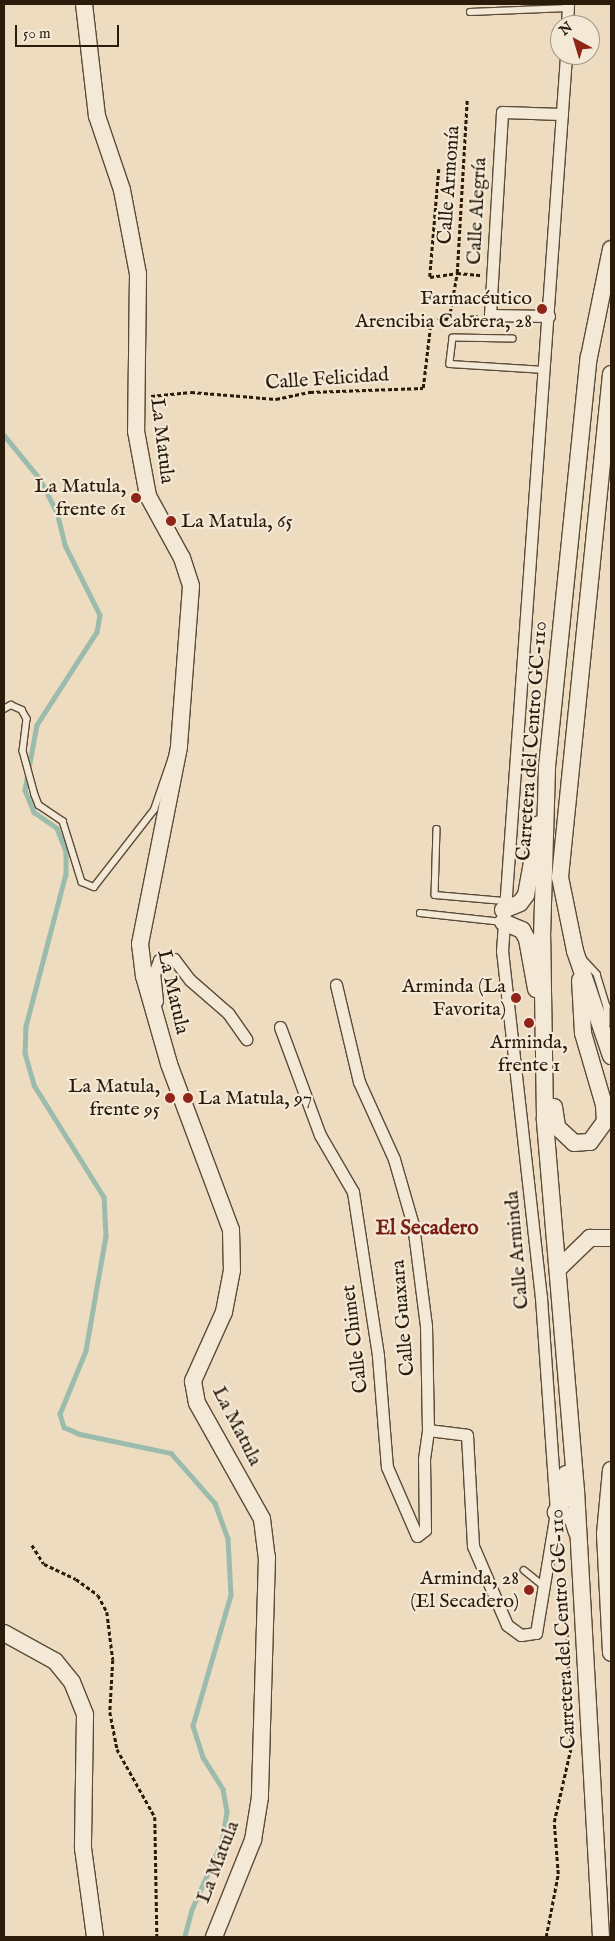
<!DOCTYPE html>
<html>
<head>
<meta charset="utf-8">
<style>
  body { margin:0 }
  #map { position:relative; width:615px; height:1941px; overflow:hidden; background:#eedcc1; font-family:"IM FELL English",serif }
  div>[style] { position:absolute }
  .stream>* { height:4.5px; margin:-2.25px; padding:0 2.25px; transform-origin:2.25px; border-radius:2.25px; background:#9bbcac }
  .path>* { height:2.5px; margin-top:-1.25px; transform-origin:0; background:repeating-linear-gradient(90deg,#2a1b0a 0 4px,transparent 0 6.5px) }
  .roads { filter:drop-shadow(1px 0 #5b4b38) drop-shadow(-1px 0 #5b4b38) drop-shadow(0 1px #5b4b38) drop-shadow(0 -1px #5b4b38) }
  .lane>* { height:5.5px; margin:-2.75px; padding:0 2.75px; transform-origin:2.75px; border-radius:2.75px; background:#f4e8d7 }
  .street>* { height:11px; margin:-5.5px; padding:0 5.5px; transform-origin:5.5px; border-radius:5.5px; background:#f4e8d7 }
  .secondary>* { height:16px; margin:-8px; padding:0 8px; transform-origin:8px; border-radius:8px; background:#f4e8d7 }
  .dots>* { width:14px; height:14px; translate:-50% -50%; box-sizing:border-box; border:2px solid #f4e8d7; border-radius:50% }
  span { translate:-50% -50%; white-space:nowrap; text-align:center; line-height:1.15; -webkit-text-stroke:4.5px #f4e8d7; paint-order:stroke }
  .street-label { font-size:20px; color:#2a1b0a }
  .poi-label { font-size:20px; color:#2a1b0a }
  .right { translate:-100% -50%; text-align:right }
  .left { translate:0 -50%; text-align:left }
  .neighbourhood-label { font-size:21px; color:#7a1f14; font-weight:700 }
  .frame { position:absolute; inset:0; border:5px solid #2a1b0a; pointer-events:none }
  .north { position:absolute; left:550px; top:15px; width:50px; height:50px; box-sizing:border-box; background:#f4e8d7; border:1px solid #a39685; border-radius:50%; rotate:321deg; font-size:14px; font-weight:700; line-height:20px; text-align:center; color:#2a1b0a }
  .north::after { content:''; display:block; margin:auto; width:18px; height:22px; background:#8f2418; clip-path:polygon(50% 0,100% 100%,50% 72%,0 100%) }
  .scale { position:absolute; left:15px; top:25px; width:104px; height:22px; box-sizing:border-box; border:2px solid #2a1b0a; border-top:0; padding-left:6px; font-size:15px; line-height:18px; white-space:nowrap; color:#2a1b0a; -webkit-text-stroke:4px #f4e8d7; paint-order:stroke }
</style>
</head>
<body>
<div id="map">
  <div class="stream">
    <i style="left:4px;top:435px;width:57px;rotate:50.7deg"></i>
    <i style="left:40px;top:479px;width:37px;rotate:63deg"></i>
    <i style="left:57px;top:512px;width:34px;rotate:76deg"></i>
    <i style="left:65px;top:545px;width:78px;rotate:63.4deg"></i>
    <i style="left:100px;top:615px;width:17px;rotate:100deg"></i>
    <i style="left:97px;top:632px;width:111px;rotate:122.8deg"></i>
    <i style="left:37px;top:725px;width:66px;rotate:100.5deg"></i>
    <i style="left:25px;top:790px;width:24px;rotate:68deg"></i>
    <i style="left:34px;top:812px;width:28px;rotate:35deg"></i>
    <i style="left:57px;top:828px;width:25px;rotate:69deg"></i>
    <i style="left:66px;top:851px;width:23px;rotate:90deg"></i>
    <i style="left:66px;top:874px;width:157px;rotate:104.7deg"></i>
    <i style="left:26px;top:1026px;width:27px;rotate:92deg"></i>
    <i style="left:25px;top:1053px;width:33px;rotate:74deg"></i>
    <i style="left:34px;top:1085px;width:132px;rotate:58deg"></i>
    <i style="left:104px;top:1197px;width:39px;rotate:87deg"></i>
    <i style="left:106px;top:1236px;width:117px;rotate:99.9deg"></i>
    <i style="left:86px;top:1351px;width:68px;rotate:112.4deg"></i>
    <i style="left:60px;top:1414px;width:14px;rotate:73deg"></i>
    <i style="left:64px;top:1427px;width:17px;rotate:24deg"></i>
    <i style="left:80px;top:1434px;width:93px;rotate:11.8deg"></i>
    <i style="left:171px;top:1453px;width:67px;rotate:48.7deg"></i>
    <i style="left:215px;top:1503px;width:37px;rotate:70deg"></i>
    <i style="left:228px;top:1538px;width:57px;rotate:87deg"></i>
    <i style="left:231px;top:1595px;width:136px;rotate:106.2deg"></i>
    <i style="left:193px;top:1726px;width:33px;rotate:72deg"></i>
    <i style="left:203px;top:1757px;width:38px;rotate:58deg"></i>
    <i style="left:223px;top:1789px;width:23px;rotate:80deg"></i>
    <i style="left:227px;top:1812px;width:30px;rotate:99deg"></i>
    <i style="left:222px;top:1842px;width:74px;rotate:113.8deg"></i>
    <i style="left:192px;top:1910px;width:28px;rotate:105deg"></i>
  </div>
  <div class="path">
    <i style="left:439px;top:169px;width:108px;rotate:94.8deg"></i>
    <i style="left:430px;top:277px;width:27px;rotate:-8deg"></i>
    <i style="left:457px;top:273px;width:174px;rotate:-86.7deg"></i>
    <i style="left:449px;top:319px;width:47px;rotate:-80.1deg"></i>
    <i style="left:457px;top:273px;width:25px;rotate:5deg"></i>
    <i style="left:151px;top:396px;width:40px;rotate:-5.7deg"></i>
    <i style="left:191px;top:392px;width:85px;rotate:4.7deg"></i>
    <i style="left:276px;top:399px;width:35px;rotate:-12deg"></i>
    <i style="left:310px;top:392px;width:113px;rotate:-2deg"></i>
    <i style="left:423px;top:388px;width:68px;rotate:-83.3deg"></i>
    <i style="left:431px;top:320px;width:47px;rotate:-4.9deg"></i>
    <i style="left:32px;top:1545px;width:22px;rotate:58deg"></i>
    <i style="left:44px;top:1564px;width:35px;rotate:25deg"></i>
    <i style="left:76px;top:1579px;width:27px;rotate:36deg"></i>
    <i style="left:98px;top:1595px;width:19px;rotate:62deg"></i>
    <i style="left:107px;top:1612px;width:48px;rotate:82.9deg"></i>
    <i style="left:113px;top:1660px;width:52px;rotate:93.3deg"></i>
    <i style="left:110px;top:1712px;width:38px;rotate:79deg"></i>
    <i style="left:117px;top:1749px;width:78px;rotate:60.8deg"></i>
    <i style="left:155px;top:1817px;width:120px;rotate:89deg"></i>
    <i style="left:546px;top:1937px;width:64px;rotate:-79.2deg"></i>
    <i style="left:558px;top:1874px;width:52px;rotate:-94.4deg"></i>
    <i style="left:554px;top:1822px;width:77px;rotate:-77.2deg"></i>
    <i style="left:571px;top:1747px;width:165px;rotate:-92.1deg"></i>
  </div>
  <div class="roads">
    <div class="lane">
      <i style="left:470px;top:12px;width:98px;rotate:-2.3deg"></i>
      <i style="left:513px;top:339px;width:60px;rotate:-179deg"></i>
      <i style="left:453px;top:338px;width:26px;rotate:97deg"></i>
      <i style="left:450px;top:364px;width:95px;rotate:3.6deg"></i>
      <i style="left:4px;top:709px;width:8px;rotate:-30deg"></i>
      <i style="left:11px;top:705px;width:12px;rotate:24deg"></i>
      <i style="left:22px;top:710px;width:10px;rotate:61deg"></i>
      <i style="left:27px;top:719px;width:32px;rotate:97deg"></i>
      <i style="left:23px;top:751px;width:46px;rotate:74.7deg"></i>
      <i style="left:35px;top:795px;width:11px;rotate:68deg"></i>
      <i style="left:39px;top:805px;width:29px;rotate:34deg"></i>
      <i style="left:63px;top:821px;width:64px;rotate:72.7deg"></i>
      <i style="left:82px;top:882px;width:13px;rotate:23deg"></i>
      <i style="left:94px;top:887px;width:98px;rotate:-52.1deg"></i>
      <i style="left:154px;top:810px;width:56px;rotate:-71.2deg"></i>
      <i style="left:437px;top:829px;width:66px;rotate:91.7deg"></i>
      <i style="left:435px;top:895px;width:69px;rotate:5deg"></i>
      <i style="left:420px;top:913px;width:83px;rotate:6.2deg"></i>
      <i style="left:584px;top:960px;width:19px;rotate:47deg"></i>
      <i style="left:597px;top:974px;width:34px;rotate:73deg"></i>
      <i style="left:607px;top:1006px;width:18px;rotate:90deg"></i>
      <i style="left:524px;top:1570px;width:26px;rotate:39deg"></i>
    </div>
    <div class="street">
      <i style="left:567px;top:25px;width:21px;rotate:-87deg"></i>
      <i style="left:549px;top:316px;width:59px;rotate:-179deg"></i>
      <i style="left:490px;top:315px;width:203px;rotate:-86.6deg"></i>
      <i style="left:502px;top:112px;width:60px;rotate:1.9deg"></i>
      <i style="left:157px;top:1001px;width:27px;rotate:-96deg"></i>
      <i style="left:154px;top:974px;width:15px;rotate:-70deg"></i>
      <i style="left:159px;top:960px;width:15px;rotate:-4deg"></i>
      <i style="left:174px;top:959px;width:26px;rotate:53deg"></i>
      <i style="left:190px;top:980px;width:50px;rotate:41deg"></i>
      <i style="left:228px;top:1013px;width:32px;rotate:55deg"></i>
      <i style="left:280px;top:1027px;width:115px;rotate:69.7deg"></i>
      <i style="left:320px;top:1135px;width:66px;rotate:59.9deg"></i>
      <i style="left:353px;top:1192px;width:166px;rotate:81.3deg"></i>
      <i style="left:378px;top:1356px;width:111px;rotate:85.4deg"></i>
      <i style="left:387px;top:1467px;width:75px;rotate:66.5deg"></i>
      <i style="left:417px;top:1536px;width:10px;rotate:-37deg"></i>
      <i style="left:425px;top:1530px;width:71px;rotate:-90.8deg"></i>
      <i style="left:424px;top:1459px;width:29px;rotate:-82deg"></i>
      <i style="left:428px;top:1430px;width:104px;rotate:-91.1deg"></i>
      <i style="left:426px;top:1326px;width:102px;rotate:-97.3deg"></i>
      <i style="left:413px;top:1225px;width:69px;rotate:-106.1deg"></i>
      <i style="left:394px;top:1159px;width:85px;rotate:-114.4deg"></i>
      <i style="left:359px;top:1082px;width:100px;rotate:-103.3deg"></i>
      <i style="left:428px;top:1430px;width:39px;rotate:7deg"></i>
      <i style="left:467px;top:1435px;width:111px;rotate:86.9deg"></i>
      <i style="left:473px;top:1546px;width:86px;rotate:66.7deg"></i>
      <i style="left:507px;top:1625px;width:17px;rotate:36deg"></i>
      <i style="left:521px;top:1635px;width:15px;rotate:-8deg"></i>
      <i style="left:536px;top:1633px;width:123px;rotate:-80.6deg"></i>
      <i style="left:556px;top:1512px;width:215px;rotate:-94deg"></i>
      <i style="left:541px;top:1298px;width:349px;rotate:-96.4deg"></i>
      <i style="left:502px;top:951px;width:898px;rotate:-85.91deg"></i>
    </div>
    <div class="secondary">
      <i style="left:84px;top:4px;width:113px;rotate:83.4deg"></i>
      <i style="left:97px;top:116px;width:78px;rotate:71.3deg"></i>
      <i style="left:122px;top:190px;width:86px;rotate:79.2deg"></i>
      <i style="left:138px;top:274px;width:157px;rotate:90.7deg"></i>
      <i style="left:136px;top:431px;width:66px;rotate:79.5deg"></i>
      <i style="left:148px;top:496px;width:71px;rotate:61.3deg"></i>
      <i style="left:182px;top:558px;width:29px;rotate:72deg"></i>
      <i style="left:191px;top:586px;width:161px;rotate:94.3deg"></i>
      <i style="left:179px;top:747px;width:201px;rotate:101.2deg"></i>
      <i style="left:140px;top:944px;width:32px;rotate:83deg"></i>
      <i style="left:144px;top:976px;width:91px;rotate:74.1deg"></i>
      <i style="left:169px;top:1064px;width:177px;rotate:69.5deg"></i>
      <i style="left:231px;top:1230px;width:40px;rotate:88.6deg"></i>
      <i style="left:232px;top:1270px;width:43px;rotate:100.8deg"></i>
      <i style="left:224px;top:1312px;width:76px;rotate:114.2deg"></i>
      <i style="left:193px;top:1381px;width:22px;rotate:80deg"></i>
      <i style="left:197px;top:1403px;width:133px;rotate:60.7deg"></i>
      <i style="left:262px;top:1519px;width:38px;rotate:83deg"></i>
      <i style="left:267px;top:1557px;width:240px;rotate:91.7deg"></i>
      <i style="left:260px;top:1797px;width:44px;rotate:99.2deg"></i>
      <i style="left:253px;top:1840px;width:105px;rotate:111.9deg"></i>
      <i style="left:611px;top:374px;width:506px;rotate:95.79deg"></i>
      <i style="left:560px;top:877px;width:76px;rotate:78.5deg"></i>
      <i style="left:575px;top:951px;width:111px;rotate:71.1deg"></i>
      <i style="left:503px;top:910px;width:18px;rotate:-22deg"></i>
      <i style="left:520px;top:903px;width:10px;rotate:-53deg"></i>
      <i style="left:526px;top:895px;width:72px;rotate:-79.6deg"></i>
      <i style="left:503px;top:922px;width:21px;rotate:23deg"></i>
      <i style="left:522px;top:930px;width:10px;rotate:61deg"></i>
      <i style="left:527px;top:939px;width:51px;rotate:79.8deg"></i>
      <i style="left:554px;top:1107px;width:20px;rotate:81deg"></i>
      <i style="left:557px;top:1127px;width:23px;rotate:43deg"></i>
      <i style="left:574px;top:1143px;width:16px;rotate:-4deg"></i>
      <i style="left:590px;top:1142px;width:26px;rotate:-54deg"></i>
      <i style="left:605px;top:1121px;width:16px;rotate:-94deg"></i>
      <i style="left:604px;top:1105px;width:75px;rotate:-106.3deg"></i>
      <i style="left:583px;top:1033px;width:53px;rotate:-93.2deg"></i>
      <i style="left:558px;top:1269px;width:45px;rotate:-44.1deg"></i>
      <i style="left:590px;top:1238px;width:21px"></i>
      <i style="left:611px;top:1470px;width:64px;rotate:95.4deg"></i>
      <i style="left:605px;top:1534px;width:119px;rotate:87.1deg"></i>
      <i style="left:566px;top:1474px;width:24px;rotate:92deg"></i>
      <i style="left:565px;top:1498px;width:17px;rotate:123deg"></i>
      <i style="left:556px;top:1512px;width:17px;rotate:17deg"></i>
      <i style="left:572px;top:1517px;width:16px;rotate:72deg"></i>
      <i style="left:4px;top:1633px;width:58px;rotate:28.8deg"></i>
      <i style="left:55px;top:1661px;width:27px;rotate:51deg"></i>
      <i style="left:72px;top:1682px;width:35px;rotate:68deg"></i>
      <i style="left:85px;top:1715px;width:133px;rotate:90.9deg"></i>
      <i style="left:83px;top:1848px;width:90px;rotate:82.3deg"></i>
      <i style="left:601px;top:1937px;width:447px;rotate:-93.2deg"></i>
      <i style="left:576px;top:1491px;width:374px;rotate:-94.8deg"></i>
      <i style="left:545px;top:1118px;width:181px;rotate:-90.9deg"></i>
      <i style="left:542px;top:937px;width:170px;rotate:-88.3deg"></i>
      <i style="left:547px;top:767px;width:412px;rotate:-84.2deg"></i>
      <i style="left:589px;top:357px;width:110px;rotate:-78.5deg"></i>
    </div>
  </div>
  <div class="dots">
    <i style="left:542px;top:309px;background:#8f2418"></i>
    <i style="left:136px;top:498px;background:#8f2418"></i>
    <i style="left:171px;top:521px;background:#8f2418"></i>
    <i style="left:516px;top:998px;background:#8f2418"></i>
    <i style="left:529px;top:1023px;background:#8f2418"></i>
    <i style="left:170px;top:1098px;background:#8f2418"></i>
    <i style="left:188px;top:1098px;background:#8f2418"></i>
    <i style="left:529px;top:1590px;background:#8f2418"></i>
  </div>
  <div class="street-label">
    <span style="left:449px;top:185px;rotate:-86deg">Calle Armonía</span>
    <span style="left:477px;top:211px;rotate:-87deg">Calle Alegría</span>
    <span style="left:327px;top:379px;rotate:-4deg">Calle Felicidad</span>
    <span style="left:162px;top:441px;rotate:83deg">La Matula</span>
    <span style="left:532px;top:741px;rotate:-86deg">Carretera del Centro GC-110</span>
    <span style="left:173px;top:992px;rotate:77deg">La Matula</span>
    <span style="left:517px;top:1250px;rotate:-95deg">Calle Arminda</span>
    <span style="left:403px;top:1318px;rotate:-95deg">Calle Guaxara</span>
    <span style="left:355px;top:1339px;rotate:-97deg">Calle Chimet</span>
    <span style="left:237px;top:1426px;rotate:63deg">La Matula</span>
    <span style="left:563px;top:1629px;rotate:-93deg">Carretera del Centro GC-110</span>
    <span style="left:218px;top:1862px;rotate:-69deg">La Matula</span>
  </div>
  <div class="poi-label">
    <span class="right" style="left:532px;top:310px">Farmacéutico<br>Arencibia Cabrera, 28</span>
    <span class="right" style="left:126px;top:498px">La Matula,<br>frente 61</span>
    <span class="left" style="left:181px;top:521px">La Matula, 65</span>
    <span class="right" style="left:506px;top:998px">Arminda (La<br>Favorita)</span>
    <span style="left:529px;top:1054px">Arminda,<br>frente 1</span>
    <span class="right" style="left:160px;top:1098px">La Matula,<br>frente 95</span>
    <span class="left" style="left:198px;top:1098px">La Matula, 97</span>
    <span class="right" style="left:519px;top:1590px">Arminda, 28<br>(El Secadero)</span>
  </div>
  <div class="neighbourhood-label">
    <span style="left:427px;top:1229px">El Secadero</span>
  </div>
  <div class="frame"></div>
  <div class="north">N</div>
  <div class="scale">50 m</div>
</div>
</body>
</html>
